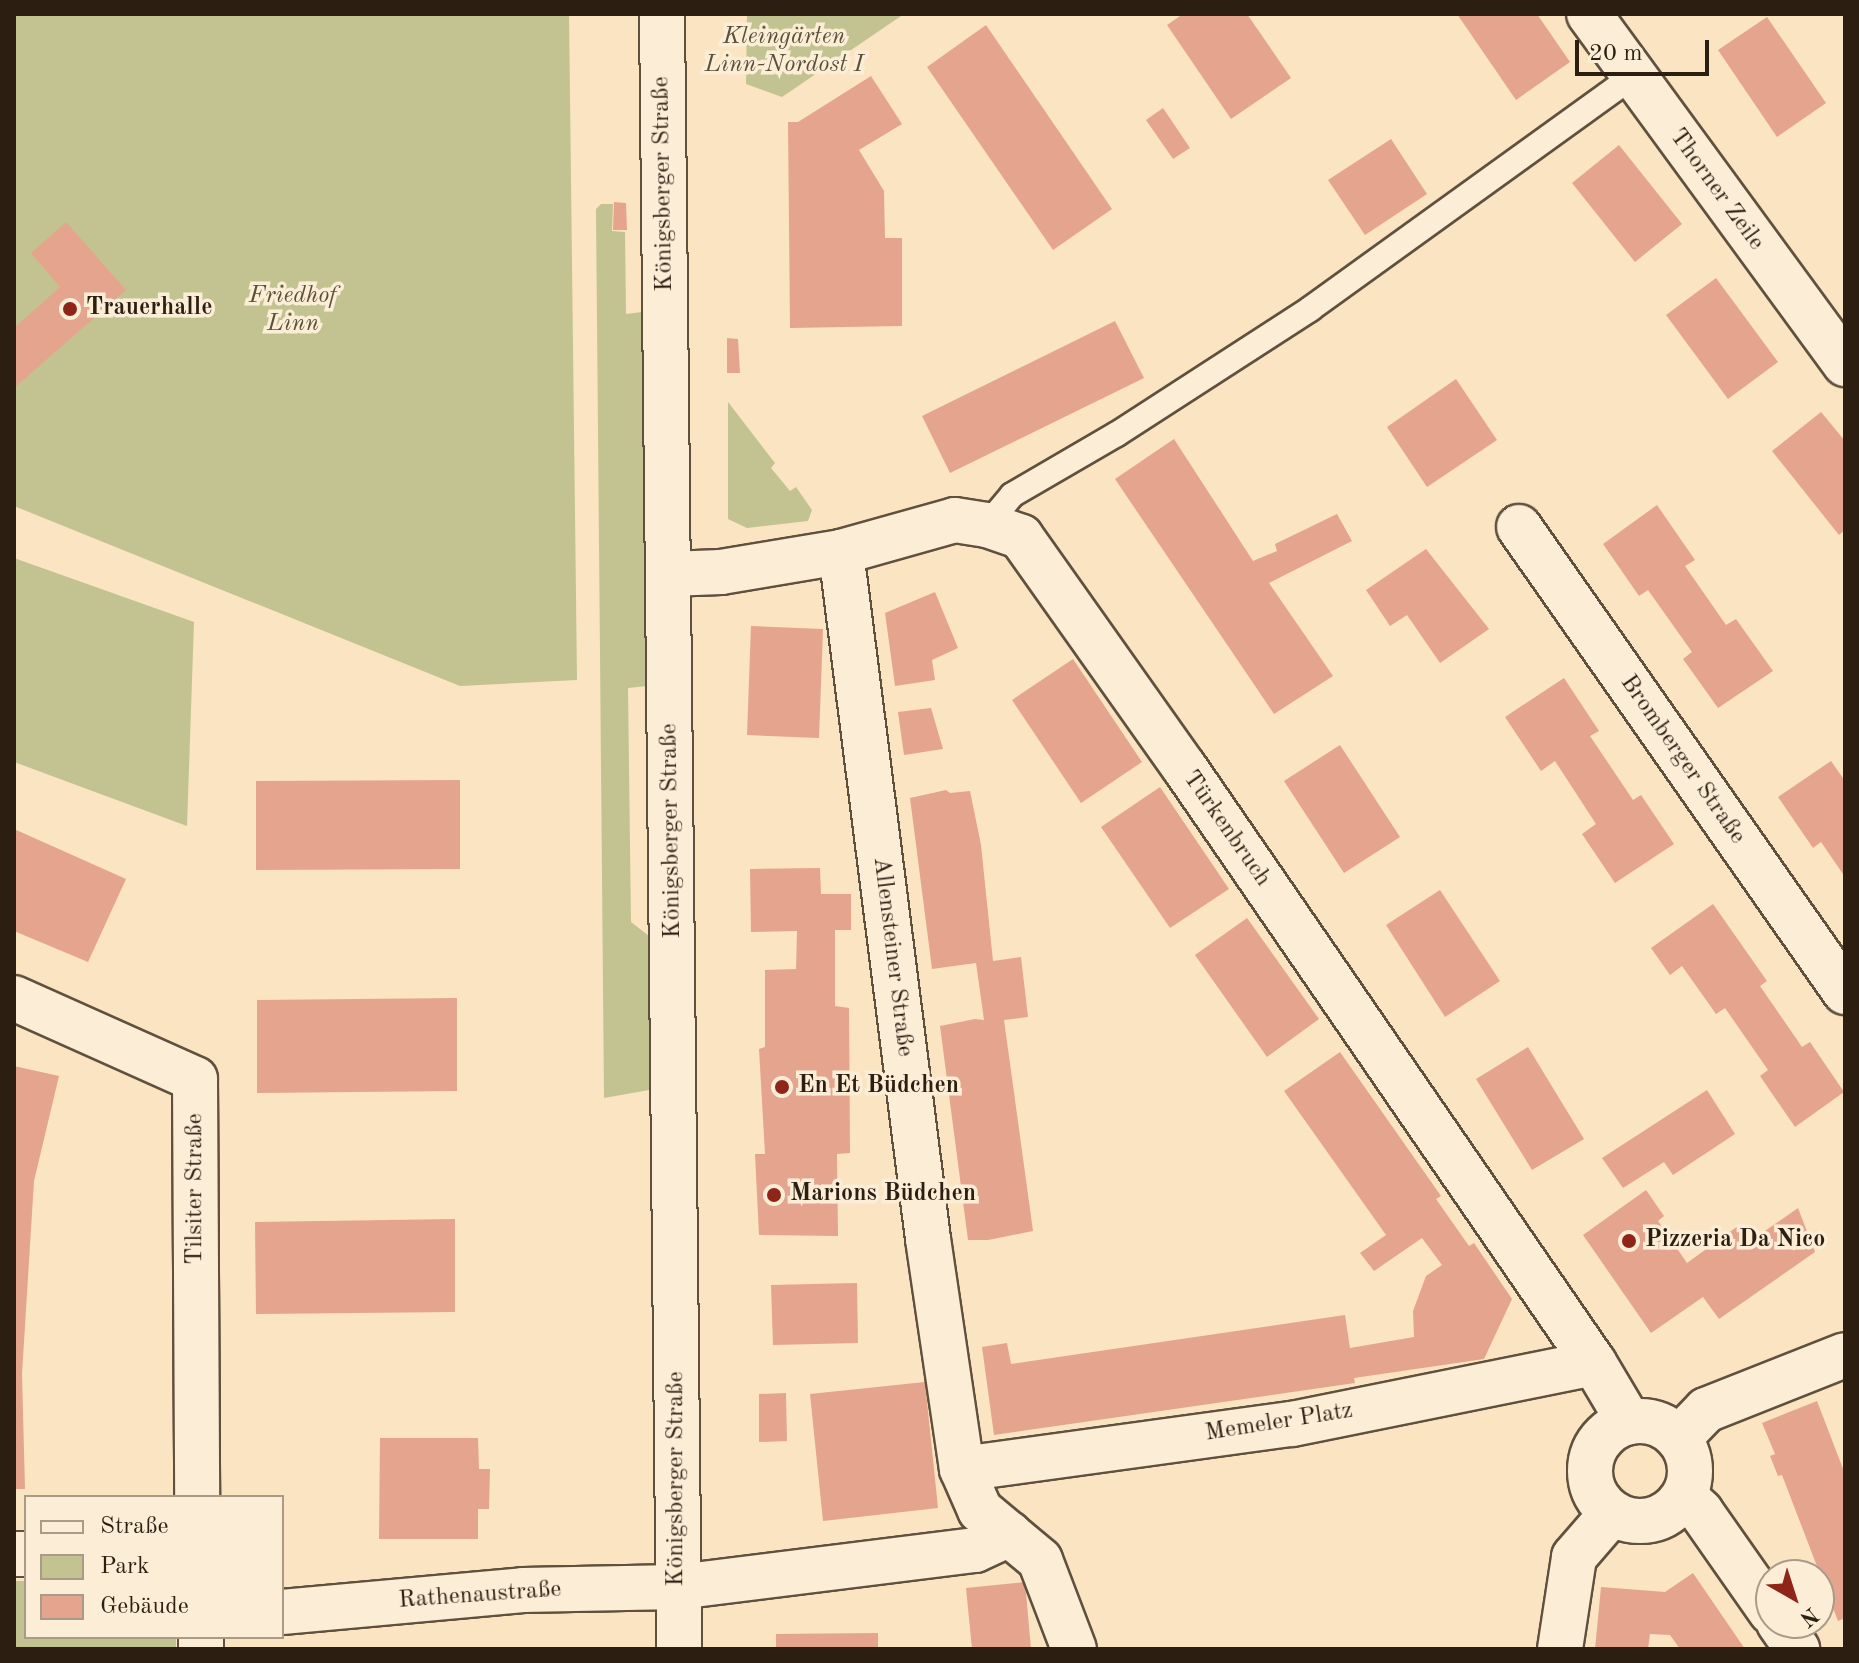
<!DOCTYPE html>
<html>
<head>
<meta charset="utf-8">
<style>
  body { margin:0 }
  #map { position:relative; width:1859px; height:1663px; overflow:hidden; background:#fae4c1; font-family:"Old Standard TT",serif }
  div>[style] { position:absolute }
  .green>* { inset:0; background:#c2c390 }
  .building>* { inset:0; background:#e5a48d }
  .roads { filter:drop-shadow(2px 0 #60503e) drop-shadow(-2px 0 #60503e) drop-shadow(0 2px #60503e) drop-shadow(0 -2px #60503e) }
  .lane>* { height:24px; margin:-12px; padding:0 12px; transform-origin:12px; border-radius:12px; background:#fcedd7 }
  .street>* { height:44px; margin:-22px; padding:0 22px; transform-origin:22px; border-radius:22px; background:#fcedd7 }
  .street>.ring { margin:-22px; padding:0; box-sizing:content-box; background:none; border:44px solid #fcedd7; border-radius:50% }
  .secondary>* { height:44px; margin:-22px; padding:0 22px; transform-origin:22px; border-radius:22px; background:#fcedd7 }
  .dots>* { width:22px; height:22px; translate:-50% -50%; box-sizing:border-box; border:4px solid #fcedd7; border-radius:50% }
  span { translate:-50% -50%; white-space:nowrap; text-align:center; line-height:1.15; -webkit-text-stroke:7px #fcedd7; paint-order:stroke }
  .park-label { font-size:24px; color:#595038; font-style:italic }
  .street-label { font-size:24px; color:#2c1f12 }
  .poi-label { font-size:24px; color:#2c1f12; font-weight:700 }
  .left { translate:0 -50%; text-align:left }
  .frame { position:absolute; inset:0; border:16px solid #2c1f12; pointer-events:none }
  .legend { position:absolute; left:24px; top:1495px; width:260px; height:144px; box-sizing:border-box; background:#fcedd7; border:2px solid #a99b88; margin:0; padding:10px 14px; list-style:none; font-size:24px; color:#2c1f12 }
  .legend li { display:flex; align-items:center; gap:16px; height:40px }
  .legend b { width:40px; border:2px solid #a99b88 }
  .north { position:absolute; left:1755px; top:1559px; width:80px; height:80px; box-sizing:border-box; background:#fcedd7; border:2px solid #a99b88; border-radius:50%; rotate:141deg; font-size:22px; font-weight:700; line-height:32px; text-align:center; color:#2c1f12 }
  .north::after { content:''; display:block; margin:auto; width:28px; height:36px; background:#8f2418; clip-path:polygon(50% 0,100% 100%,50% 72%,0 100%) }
  .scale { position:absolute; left:1575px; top:40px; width:134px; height:36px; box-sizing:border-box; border:4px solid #2c1f12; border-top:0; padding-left:10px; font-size:24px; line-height:28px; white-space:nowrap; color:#2c1f12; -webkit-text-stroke:6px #fcedd7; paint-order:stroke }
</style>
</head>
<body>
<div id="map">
  <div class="green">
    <i style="clip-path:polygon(14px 14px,569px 14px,577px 680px,460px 686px,14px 506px)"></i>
    <i style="clip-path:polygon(747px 14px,904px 14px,782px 97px,746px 84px)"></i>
    <i style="clip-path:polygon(601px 204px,613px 204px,612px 231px,625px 232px,626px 314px,642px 312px,647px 686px,628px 688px,631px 922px,649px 936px,649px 1090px,604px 1098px,596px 209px)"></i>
    <i style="clip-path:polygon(728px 402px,775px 463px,771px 468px,790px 491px,796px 487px,812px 510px,808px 521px,747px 528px,728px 519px)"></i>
    <i style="clip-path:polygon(14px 558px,194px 622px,187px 826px,14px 762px)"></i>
    <i style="clip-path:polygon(14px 1581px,26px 1581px,26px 1637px,176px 1637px,176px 1649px,14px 1649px)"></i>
  </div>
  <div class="building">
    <i style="clip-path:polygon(1183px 14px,1247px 14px,1291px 78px,1231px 119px,1167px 25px)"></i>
    <i style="clip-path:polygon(1457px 14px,1537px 14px,1570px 62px,1516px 100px)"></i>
    <i style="clip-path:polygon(1767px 17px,1826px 103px,1777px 137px,1718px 50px)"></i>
    <i style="clip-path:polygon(986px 25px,1112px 209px,1053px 250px,927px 67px)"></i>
    <i style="clip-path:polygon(871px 76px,902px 124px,859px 150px,884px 191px,885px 238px,902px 238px,902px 326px,790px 328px,788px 122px,798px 122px)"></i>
    <i style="clip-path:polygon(1163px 108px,1190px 148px,1173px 159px,1146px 120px)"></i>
    <i style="clip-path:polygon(1391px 139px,1427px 194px,1365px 235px,1328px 180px)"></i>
    <i style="clip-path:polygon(1619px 145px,1682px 224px,1635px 262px,1572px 183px)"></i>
    <i style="clip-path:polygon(614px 202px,626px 203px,627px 230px,613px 230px)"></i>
    <i style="clip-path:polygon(66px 222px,126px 290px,14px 388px,14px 328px,60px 287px,31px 253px)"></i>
    <i style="clip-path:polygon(1716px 278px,1778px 362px,1728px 399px,1666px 315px)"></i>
    <i style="clip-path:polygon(1115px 321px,1144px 378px,950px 473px,922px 416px)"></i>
    <i style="clip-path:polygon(727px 338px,738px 339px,740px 373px,727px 373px)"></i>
    <i style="clip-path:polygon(1456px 379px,1497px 440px,1427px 487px,1387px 427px)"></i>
    <i style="clip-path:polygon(1821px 412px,1845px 441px,1845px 530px,1839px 535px,1772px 451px)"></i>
    <i style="clip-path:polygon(1174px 439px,1253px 561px,1277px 551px,1275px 544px,1337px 514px,1352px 541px,1269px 583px,1333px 676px,1274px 714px,1115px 479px)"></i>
    <i style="clip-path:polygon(1657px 505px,1695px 560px,1685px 566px,1726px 625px,1736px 619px,1773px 671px,1718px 708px,1683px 659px,1692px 652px,1648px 590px,1639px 596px,1603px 544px)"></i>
    <i style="clip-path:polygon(1426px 549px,1489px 629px,1440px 663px,1407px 615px,1390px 626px,1366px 590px)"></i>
    <i style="clip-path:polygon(935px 592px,958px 648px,932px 660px,935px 680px,895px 686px,885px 613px)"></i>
    <i style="clip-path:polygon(751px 626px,823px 629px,819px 738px,747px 735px)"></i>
    <i style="clip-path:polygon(1073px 659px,1142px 762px,1081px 803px,1012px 700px)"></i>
    <i style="clip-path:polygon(1564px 678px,1599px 731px,1590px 736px,1633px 800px,1641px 795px,1674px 844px,1615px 883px,1582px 834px,1596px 824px,1555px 761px,1541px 771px,1505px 717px)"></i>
    <i style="clip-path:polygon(931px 708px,943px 749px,904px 755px,898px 712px)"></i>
    <i style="clip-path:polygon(1340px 745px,1400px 837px,1344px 873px,1284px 781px)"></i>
    <i style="clip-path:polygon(1831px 761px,1845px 781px,1845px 877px,1821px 842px,1813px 848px,1778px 797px)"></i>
    <i style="clip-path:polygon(460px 780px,460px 869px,256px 870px,256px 781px)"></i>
    <i style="clip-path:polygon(1160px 787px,1229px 889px,1170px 928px,1101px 827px)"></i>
    <i style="clip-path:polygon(946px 790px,950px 793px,970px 791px,981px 845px,993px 961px,1021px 957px,1028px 1017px,1004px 1020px,1033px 1231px,988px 1240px,968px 1240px,940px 1026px,975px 1019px,984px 1020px,976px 963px,932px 969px,910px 798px)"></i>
    <i style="clip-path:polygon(14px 829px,126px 879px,88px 962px,14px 931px)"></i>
    <i style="clip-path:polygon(820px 868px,821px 894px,851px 894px,851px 930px,835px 930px,835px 1006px,849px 1008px,850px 1153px,837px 1154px,838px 1236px,759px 1235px,755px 1154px,765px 1154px,759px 1049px,765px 1047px,765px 970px,796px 969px,797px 931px,751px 932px,750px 869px)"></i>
    <i style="clip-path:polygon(1440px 890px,1500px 981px,1445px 1017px,1386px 925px)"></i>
    <i style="clip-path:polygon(1713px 904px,1767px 981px,1760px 986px,1802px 1047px,1810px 1042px,1844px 1092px,1795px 1127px,1760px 1076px,1768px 1070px,1725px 1008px,1716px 1014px,1682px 966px,1670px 975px,1651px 948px)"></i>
    <i style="clip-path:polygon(1247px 918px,1319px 1019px,1267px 1057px,1195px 955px)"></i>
    <i style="clip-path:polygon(457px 998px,457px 1091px,257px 1093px,257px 1000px)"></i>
    <i style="clip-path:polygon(1528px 1047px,1584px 1139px,1532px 1170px,1476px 1079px)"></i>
    <i style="clip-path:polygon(1340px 1052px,1441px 1196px,1436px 1199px,1469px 1246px,1474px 1243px,1512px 1299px,1484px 1359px,1354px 1378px,1355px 1383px,994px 1435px,982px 1347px,1007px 1343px,1011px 1364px,1345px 1315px,1350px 1348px,1414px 1337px,1413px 1311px,1426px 1276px,1442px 1265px,1422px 1238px,1374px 1271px,1360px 1253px,1386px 1235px,1284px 1091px)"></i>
    <i style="clip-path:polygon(14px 1066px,59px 1076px,34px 1181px,22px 1374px,25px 1489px,14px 1489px)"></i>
    <i style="clip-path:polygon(1707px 1090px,1735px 1134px,1673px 1175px,1664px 1162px,1623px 1188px,1602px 1158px)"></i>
    <i style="clip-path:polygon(1646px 1190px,1664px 1216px,1658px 1221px,1687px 1263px,1738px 1226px,1749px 1242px,1798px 1208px,1815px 1252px,1719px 1319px,1703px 1297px,1651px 1333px,1583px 1235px)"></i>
    <i style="clip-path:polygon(455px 1219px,455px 1312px,256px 1314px,255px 1222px)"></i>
    <i style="clip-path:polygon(857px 1283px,858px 1343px,773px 1345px,771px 1285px)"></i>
    <i style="clip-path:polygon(925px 1382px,938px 1508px,823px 1521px,810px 1394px)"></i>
    <i style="clip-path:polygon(786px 1393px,787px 1441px,759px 1442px,759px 1394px)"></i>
    <i style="clip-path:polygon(1817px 1401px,1845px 1474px,1845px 1618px,1838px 1621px,1782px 1475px,1778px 1476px,1770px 1456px,1775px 1454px,1762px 1423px)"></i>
    <i style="clip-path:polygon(380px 1438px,478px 1438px,479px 1469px,490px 1469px,489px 1509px,478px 1509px,478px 1539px,379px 1539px)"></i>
    <i style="clip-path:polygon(1693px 1573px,1745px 1649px,1680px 1649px,1670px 1635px,1650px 1634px,1648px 1649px,1595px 1649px,1601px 1587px,1665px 1592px)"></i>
    <i style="clip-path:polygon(1025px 1582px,1031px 1649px,972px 1649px,966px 1588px)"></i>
    <i style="clip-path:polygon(878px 1633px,878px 1649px,776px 1649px,776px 1634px)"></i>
  </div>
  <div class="roads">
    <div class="lane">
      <i style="left:987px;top:525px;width:39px;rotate:-50deg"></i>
      <i style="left:1012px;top:495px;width:121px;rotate:-30.2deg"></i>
      <i style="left:1117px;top:434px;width:230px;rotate:-32.9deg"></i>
      <i style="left:1310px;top:309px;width:398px;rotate:-35.8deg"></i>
    </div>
    <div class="street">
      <i style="left:1589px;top:14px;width:434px;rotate:53.8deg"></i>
      <i style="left:1519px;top:527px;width:568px;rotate:54.97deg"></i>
      <i style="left:841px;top:552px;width:692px;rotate:82.78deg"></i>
      <i style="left:928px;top:1239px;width:232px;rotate:81.6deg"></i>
      <i style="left:962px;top:1469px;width:45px;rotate:66.3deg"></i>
      <i style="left:980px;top:1510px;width:78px;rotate:39.8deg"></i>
      <i style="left:1040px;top:1560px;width:95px;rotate:69.1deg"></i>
      <i style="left:669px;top:574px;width:52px;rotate:-2.2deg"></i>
      <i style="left:721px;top:572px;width:122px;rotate:-9.5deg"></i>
      <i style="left:841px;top:552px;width:118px;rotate:-15.7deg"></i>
      <i style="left:955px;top:520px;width:32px;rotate:9deg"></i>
      <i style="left:987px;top:525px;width:36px;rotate:19deg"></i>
      <i style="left:1021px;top:537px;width:282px;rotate:54.7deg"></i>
      <i style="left:1184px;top:767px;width:723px;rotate:55.48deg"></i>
      <i style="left:1594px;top:1363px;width:69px;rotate:59.3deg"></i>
      <i style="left:14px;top:998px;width:198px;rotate:24.1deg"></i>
      <i style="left:195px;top:1079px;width:418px;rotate:89.7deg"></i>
      <i class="ring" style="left:1590px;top:1421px;width:56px;height:56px"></i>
      <i style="left:1679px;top:1438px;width:39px;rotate:-46deg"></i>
      <i style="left:1706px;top:1410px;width:149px;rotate:-21.6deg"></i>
      <i style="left:962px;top:1469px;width:333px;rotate:-7.8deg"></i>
      <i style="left:1292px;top:1424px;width:308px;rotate:-11.4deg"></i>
      <i style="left:1684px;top:1496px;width:23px;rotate:43deg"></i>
      <i style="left:1701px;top:1512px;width:122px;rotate:55deg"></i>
      <i style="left:14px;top:1554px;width:12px"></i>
      <i style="left:282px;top:1612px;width:242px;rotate:-5.2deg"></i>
      <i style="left:523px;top:1590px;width:155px;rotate:-1.1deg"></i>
      <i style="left:678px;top:1587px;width:299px;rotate:-7.1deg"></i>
      <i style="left:975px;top:1550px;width:38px;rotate:-25deg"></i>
      <i style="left:1779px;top:1623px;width:32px;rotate:55deg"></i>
      <i style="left:201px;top:1649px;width:12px;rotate:-90deg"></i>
      <i style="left:1560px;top:1649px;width:93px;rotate:-81.3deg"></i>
      <i style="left:1574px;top:1557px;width:58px;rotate:-49.2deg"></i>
    </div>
    <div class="secondary">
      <i style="left:662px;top:14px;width:1635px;rotate:89.4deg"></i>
    </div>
  </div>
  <div class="dots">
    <i style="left:70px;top:309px;background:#8f2418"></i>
    <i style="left:782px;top:1087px;background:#8f2418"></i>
    <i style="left:774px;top:1195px;background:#8f2418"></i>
    <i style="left:1629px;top:1241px;background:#8f2418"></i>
  </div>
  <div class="park-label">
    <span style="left:784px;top:52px">Kleingärten<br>Linn-Nordost I</span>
    <span style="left:293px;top:311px">Friedhof<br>Linn</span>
  </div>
  <div class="street-label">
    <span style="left:664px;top:184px;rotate:-91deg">Königsberger Straße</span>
    <span style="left:1716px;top:190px;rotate:54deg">Thorner Zeile</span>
    <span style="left:1682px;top:760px;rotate:55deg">Bromberger Straße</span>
    <span style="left:1226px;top:829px;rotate:55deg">Türkenbruch</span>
    <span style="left:672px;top:831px;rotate:-91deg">Königsberger Straße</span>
    <span style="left:892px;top:957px;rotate:83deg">Allensteiner Straße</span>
    <span style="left:196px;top:1189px;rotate:-90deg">Tilsiter Straße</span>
    <span style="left:1279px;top:1423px;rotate:-9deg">Memeler Platz</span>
    <span style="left:677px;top:1479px;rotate:-90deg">Königsberger Straße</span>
    <span style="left:480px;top:1596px;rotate:-4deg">Rathenaustraße</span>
  </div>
  <div class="poi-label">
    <span class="left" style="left:86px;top:309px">Trauerhalle</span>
    <span class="left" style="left:798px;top:1087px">En Et Büdchen</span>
    <span class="left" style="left:790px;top:1195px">Marions Büdchen</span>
    <span class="left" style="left:1645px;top:1241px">Pizzeria Da Nico</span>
  </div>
  <div class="frame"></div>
  <ul class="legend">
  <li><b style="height:10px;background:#fcedd7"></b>Straße</li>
  <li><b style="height:22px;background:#c2c390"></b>Park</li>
  <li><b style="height:22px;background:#e5a48d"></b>Gebäude</li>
  </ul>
  <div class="north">N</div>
  <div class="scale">20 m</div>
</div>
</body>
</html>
